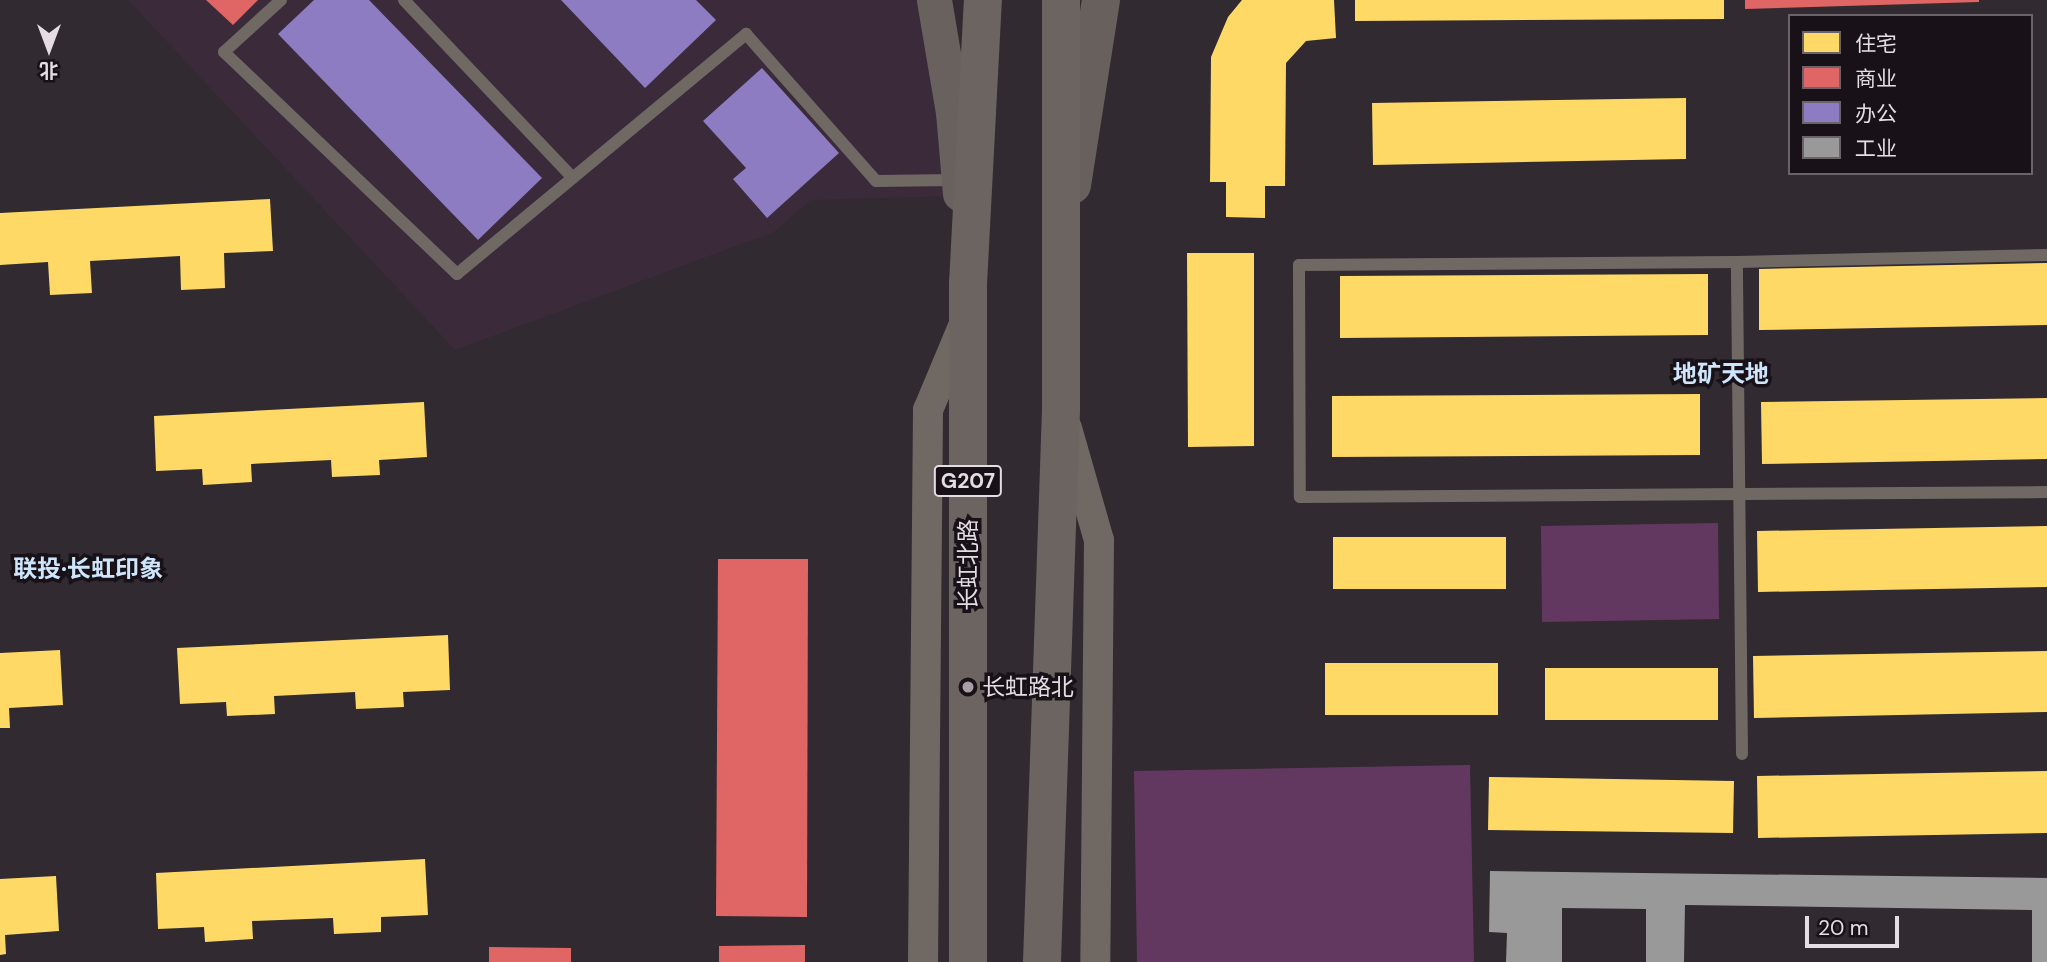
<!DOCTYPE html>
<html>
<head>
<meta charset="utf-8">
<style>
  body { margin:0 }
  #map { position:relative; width:2047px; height:962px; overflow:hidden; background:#312a30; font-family:"DM Sans","Noto Sans SC",sans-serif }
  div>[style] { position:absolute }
  .built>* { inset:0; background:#3b2a3a }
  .green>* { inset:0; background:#633860 }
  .homes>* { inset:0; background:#ffd966 }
  .shops>* { inset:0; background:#e06666 }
  .offices>* { inset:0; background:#8e7cc3 }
  .industry>* { inset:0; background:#999 }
  .service>* { height:12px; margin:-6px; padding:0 6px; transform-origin:6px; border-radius:6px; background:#706963 }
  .tertiary>* { height:30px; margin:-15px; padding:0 15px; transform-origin:15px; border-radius:15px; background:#706963 }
  .secondary>* { height:35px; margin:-17.5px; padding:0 17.5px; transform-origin:17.5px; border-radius:17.5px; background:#69615e }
  .primary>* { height:38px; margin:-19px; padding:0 19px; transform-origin:19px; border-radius:19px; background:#68605c }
  .trunk>* { height:38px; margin:-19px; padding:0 19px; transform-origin:19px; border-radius:19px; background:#6b6461 }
  .dots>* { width:19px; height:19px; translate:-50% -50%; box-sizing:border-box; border:4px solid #181218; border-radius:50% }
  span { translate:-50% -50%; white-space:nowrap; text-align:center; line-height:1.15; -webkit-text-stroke:7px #181218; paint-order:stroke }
  .shield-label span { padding:2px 5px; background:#181218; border:2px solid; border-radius:5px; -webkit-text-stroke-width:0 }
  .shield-label { font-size:21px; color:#e5dce4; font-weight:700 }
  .street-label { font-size:23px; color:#e5dce4 }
  .poi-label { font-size:23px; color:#e5dce4 }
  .left { translate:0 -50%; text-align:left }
  .neighbourhood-label { font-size:24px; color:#cee5fc; font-weight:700 }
  .legend { position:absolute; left:1788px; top:14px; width:245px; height:161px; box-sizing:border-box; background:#181218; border:2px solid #6a636a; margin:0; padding:9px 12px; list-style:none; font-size:21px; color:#e5dce4 }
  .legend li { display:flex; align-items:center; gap:14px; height:35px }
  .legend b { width:35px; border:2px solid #6a636a }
  .north { position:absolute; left:14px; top:14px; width:70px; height:70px; -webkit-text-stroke:5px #181218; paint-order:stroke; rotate:180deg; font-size:19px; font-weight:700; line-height:28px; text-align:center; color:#e5dce4 }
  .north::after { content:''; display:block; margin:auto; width:24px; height:32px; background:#e5dce4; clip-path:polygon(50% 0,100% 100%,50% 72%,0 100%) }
  .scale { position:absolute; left:1805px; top:916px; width:94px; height:32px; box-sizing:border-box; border:4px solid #e5dce4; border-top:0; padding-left:9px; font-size:21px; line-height:24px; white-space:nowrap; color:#e5dce4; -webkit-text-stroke:5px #181218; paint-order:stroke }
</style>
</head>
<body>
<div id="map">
  <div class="built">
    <i style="clip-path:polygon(128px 0,934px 0,960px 196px,811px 200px,774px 232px,455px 350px)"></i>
  </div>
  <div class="green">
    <i style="clip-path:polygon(1718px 523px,1719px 619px,1542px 622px,1541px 526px)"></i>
    <i style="clip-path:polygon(1470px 765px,1474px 962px,1137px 962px,1134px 771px)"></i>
  </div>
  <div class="homes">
    <i style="clip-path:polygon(1242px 0,1334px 0,1336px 38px,1306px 41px,1286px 63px,1285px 186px,1265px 186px,1265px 218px,1226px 217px,1226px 182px,1210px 182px,1211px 57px,1228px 17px)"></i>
    <i style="clip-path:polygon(1355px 0,1724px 0,1724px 19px,1355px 21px)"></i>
    <i style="clip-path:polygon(1686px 98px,1686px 159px,1373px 165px,1372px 103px)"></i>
    <i style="clip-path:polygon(270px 199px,273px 251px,224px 253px,225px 288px,181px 290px,180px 256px,90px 261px,92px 293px,50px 295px,48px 262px,0 265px,0 213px)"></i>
    <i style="clip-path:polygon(1187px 253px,1254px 253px,1254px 446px,1188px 447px)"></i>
    <i style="clip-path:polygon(2047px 263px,2047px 325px,1759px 330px,1759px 269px)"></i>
    <i style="clip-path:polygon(1708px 274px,1708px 335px,1340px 338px,1340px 276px)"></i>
    <i style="clip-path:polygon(1700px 394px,1700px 455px,1332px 457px,1332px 396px)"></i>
    <i style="clip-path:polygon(2047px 398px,2047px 459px,1762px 464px,1761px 402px)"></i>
    <i style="clip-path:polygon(424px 402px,427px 457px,379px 460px,380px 475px,332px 477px,331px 460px,251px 464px,252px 482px,203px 485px,202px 469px,156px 471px,154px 416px)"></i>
    <i style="clip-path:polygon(2047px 526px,2047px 587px,1758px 592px,1757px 531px)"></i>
    <i style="clip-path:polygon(1333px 537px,1506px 537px,1506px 589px,1333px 589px)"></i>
    <i style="clip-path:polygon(448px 635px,450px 690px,403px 692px,404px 707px,356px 709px,355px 692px,274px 696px,275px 714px,227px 716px,226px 702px,180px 704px,177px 648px)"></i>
    <i style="clip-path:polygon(60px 650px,63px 705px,9px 708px,10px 728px,0 728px,0 653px)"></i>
    <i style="clip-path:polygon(2047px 651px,2047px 712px,1754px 718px,1753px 656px)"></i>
    <i style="clip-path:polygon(1325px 663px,1498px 663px,1498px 715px,1325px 715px)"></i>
    <i style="clip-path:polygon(1545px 668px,1718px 668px,1718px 720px,1545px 720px)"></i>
    <i style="clip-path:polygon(2047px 771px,2047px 833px,1758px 838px,1757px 776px)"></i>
    <i style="clip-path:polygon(1489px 777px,1734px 781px,1733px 833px,1488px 830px)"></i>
    <i style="clip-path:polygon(425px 859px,428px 915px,381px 917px,381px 932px,334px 934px,333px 918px,252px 921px,253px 939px,205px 942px,204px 927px,158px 929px,156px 873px)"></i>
    <i style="clip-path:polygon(56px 876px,59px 931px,5px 935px,6px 954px,0 955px,0 879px)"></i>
  </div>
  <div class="shops">
    <i style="clip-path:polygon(206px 0,258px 0,233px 25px)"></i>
    <i style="clip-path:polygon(1745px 0,1979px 0,1979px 2px,1745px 9px)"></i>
    <i style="clip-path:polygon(718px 559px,808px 559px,807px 917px,716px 916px)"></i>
    <i style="clip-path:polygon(805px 945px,805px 962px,719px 962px,719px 946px)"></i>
    <i style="clip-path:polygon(489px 947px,571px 948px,571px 962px,489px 962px)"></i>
  </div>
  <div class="offices">
    <i style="clip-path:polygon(314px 0,369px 0,542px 178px,478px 240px,278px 34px)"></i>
    <i style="clip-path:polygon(561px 0,696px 0,716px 20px,645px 88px)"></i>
    <i style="clip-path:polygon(762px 68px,839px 153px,767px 218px,733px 179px,746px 168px,703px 121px)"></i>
  </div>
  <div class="industry">
    <i style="clip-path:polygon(1490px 871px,2047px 878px,2047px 962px,2032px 962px,2032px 910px,1685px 905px,1684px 962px,1646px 962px,1646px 909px,1562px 908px,1562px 962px,1506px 962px,1507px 933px,1489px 932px)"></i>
  </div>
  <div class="service">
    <i style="left:281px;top:0;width:77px;rotate:137.6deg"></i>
    <i style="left:224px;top:52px;width:322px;rotate:43.6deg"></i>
    <i style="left:457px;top:274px;width:376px;rotate:-39.7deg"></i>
    <i style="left:746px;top:34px;width:196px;rotate:48.5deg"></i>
    <i style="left:876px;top:181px;width:79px;rotate:-0.7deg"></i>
    <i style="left:404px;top:0;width:245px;rotate:46.5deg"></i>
    <i style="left:1737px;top:262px;width:438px;rotate:179.6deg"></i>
    <i style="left:1299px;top:265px;width:232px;rotate:89.8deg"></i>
    <i style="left:1300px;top:497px;width:747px;rotate:-0.38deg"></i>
    <i style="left:1742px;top:754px;width:492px;rotate:-90.6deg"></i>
    <i style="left:1737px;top:262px;width:310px;rotate:-1.3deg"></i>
  </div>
  <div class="tertiary">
    <i style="left:1067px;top:428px;width:116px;rotate:74.1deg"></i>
    <i style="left:1099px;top:540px;width:422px;rotate:90.5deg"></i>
    <i style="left:923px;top:962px;width:552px;rotate:-89.48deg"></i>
    <i style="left:928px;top:410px;width:93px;rotate:-67.3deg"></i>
  </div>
  <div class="secondary">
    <i style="left:934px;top:0;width:114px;rotate:80.4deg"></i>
    <i style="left:953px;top:112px;width:82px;rotate:85.1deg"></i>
  </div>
  <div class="primary">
    <i style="left:1072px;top:185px;width:187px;rotate:-81.1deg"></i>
  </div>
  <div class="trunk">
    <i style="left:968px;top:962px;width:678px;rotate:-90deg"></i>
    <i style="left:968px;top:284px;width:284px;rotate:-87deg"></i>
    <i style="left:1042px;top:962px;width:553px;rotate:-88.03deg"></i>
    <i style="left:1061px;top:409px;width:409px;rotate:-90deg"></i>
  </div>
  <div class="dots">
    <i style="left:968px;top:687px;background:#a69ea5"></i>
  </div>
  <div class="shield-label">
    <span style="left:968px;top:481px">G207</span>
  </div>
  <div class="street-label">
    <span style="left:968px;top:565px;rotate:-90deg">长虹北路</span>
  </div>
  <div class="poi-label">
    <span class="left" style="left:982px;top:687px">长虹路北</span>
  </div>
  <div class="neighbourhood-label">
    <span style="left:1721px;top:374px">地矿天地</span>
    <span style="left:88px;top:569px">联投·长虹印象</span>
  </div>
  <ul class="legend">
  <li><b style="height:19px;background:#ffd966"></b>住宅</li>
  <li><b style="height:19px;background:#e06666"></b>商业</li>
  <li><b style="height:19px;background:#8e7cc3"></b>办公</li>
  <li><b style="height:19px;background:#999"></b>工业</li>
  </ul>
  <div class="north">北</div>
  <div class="scale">20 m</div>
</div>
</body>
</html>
